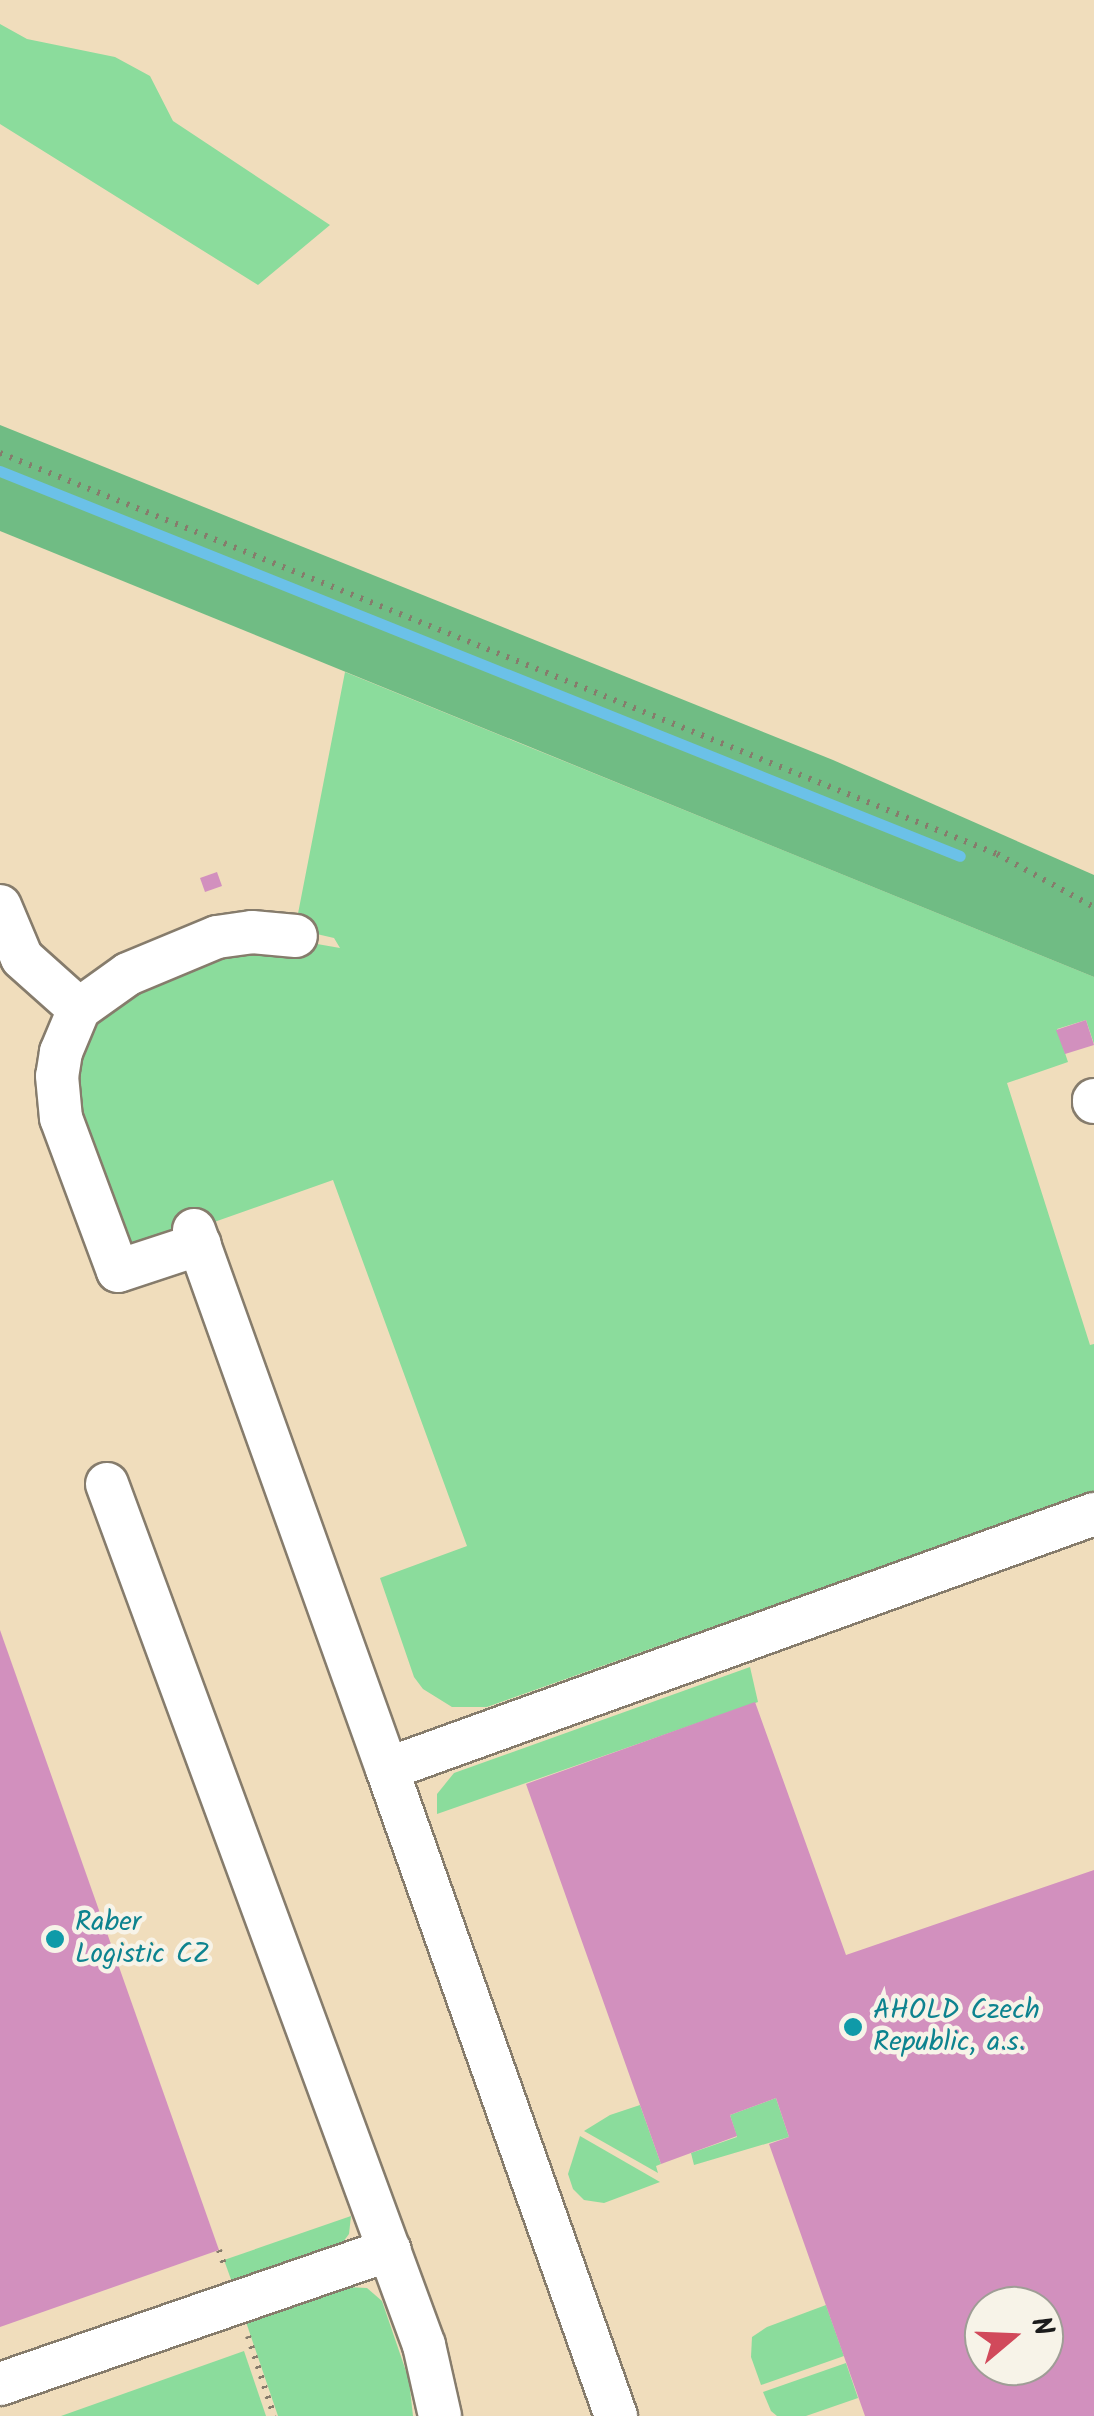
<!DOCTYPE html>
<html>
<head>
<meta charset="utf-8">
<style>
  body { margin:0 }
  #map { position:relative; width:1094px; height:2416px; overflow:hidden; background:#f0ddbc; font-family:Kalam,sans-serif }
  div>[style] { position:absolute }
  .green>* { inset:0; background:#8bdc9c }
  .forest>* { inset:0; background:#70bc84 }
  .stream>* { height:11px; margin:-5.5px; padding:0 5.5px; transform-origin:5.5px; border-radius:5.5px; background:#6bc1e8 }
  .building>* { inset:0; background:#d290be }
  .path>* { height:6px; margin-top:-3px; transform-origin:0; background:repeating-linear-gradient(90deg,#867c6c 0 2.5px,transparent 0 10.5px) }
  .roads { filter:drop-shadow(2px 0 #867c6c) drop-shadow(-2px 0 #867c6c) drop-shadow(0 2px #867c6c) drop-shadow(0 -2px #867c6c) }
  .minor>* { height:42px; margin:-21px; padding:0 21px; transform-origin:21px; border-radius:21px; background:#fff }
  .dots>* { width:28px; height:28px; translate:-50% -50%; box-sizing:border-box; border:5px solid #f7f3e8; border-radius:50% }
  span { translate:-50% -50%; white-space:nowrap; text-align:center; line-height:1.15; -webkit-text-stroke:9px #f7f3e8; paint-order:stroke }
  .culture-label { font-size:28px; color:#0d838f }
  .left { translate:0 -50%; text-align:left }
  .north { position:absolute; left:964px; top:2286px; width:100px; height:100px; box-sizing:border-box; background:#f7f3e8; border:2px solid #9f9d96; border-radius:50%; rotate:71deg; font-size:28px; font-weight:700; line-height:40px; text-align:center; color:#1c1c1c }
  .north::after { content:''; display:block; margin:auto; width:35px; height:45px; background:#d1495b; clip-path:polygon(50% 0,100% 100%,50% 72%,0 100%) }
</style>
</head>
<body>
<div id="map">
  <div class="green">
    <i style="clip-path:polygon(0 24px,27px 39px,115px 57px,150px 76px,173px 121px,330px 225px,258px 285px,0 124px)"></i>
    <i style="clip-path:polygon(345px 672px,1094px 977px,1094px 1044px,1086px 1020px,1057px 1029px,1068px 1062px,1007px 1083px,1090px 1345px,1094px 1344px,1094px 1491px,487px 1707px,452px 1707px,423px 1689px,414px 1677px,380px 1578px,467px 1546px,333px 1180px,118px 1256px,78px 1138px,74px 1036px,164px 965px,300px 941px,340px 948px,334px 938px,295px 929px)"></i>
    <i style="clip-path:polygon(750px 1667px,758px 1702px,437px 1814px,437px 1794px,454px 1773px)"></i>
    <i style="clip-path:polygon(776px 2098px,789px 2137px,694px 2165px,691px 2153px,737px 2137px,730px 2115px)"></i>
    <i style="clip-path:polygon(640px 2105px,661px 2164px,656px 2166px,658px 2173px,584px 2131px,610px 2115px)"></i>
    <i style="clip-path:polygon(580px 2136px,660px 2182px,604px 2203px,584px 2200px,573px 2189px,568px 2174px)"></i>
    <i style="clip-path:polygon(351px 2216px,349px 2234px,340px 2246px,233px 2285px,224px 2260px)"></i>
    <i style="clip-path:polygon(346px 2287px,367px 2288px,382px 2301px,409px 2380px,413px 2416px,278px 2416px,246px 2322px)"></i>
    <i style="clip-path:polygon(826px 2305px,844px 2356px,761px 2385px,751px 2357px,752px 2337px,767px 2327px)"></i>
    <i style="clip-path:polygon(244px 2351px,266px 2416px,61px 2416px)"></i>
    <i style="clip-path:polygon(846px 2363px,858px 2398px,806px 2416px,777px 2416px,771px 2411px,763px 2392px)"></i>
  </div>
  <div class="forest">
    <i style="clip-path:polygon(0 425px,833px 760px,1094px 875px,1094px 977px,0 531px)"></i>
  </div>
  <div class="stream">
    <i style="left:0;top:471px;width:1034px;rotate:21.85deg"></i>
  </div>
  <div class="building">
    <i style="clip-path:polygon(217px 872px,222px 886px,205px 892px,200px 878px)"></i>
    <i style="clip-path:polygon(1086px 1020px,1094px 1045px,1065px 1054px,1056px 1030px)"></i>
    <i style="clip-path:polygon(0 1630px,219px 2250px,0 2327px)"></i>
    <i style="clip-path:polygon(evenodd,755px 1702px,846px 1955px,1094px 1870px,1094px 2416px,865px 2416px,769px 2144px,789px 2137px,776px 2098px,730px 2115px,737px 2136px,661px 2164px,526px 1784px,755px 1702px,984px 2306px,1044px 2306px,1044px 2366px,984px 2366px,984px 2306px)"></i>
  </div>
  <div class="path">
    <i style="left:0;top:453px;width:1075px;rotate:21.91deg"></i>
    <i style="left:997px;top:854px;width:111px;rotate:28.7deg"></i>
    <i style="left:219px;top:2250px;width:18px;rotate:71deg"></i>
    <i style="left:248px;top:2336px;width:84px;rotate:72deg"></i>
  </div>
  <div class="roads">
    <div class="minor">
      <i style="left:0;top:906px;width:56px;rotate:67.1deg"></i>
      <i style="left:22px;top:958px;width:76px;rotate:41.8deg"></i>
      <i style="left:79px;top:1009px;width:47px;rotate:112.7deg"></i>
      <i style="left:61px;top:1052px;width:24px;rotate:99deg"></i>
      <i style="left:57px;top:1076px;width:42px;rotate:84.6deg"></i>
      <i style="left:61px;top:1118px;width:163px;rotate:69.6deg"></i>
      <i style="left:118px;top:1271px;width:86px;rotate:-18.2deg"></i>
      <i style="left:79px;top:1009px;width:60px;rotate:-35.5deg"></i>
      <i style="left:128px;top:974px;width:96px;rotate:-22.6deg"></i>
      <i style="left:217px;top:937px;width:35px;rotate:-8deg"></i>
      <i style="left:252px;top:932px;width:44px;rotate:5.2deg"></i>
      <i style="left:1094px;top:1100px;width:2px;rotate:90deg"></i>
      <i style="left:194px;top:1230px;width:573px;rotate:70.3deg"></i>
      <i style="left:107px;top:1484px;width:918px;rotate:69.79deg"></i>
      <i style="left:424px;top:2345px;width:73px;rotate:77.3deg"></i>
      <i style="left:0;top:2384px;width:412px;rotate:-19deg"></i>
      <i style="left:616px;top:2416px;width:686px;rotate:-109.49deg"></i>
      <i style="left:387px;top:1769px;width:752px;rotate:-19.83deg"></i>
    </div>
  </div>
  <div class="dots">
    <i style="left:55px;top:1939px;background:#0f9aa8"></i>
    <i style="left:853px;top:2027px;background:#0f9aa8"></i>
  </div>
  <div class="culture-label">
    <span class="left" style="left:75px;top:1939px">Raber<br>Logistic CZ</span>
    <span class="left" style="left:873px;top:2027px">AHOLD Czech<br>Republic, a.s.</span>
  </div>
  <div class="north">N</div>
</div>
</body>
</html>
